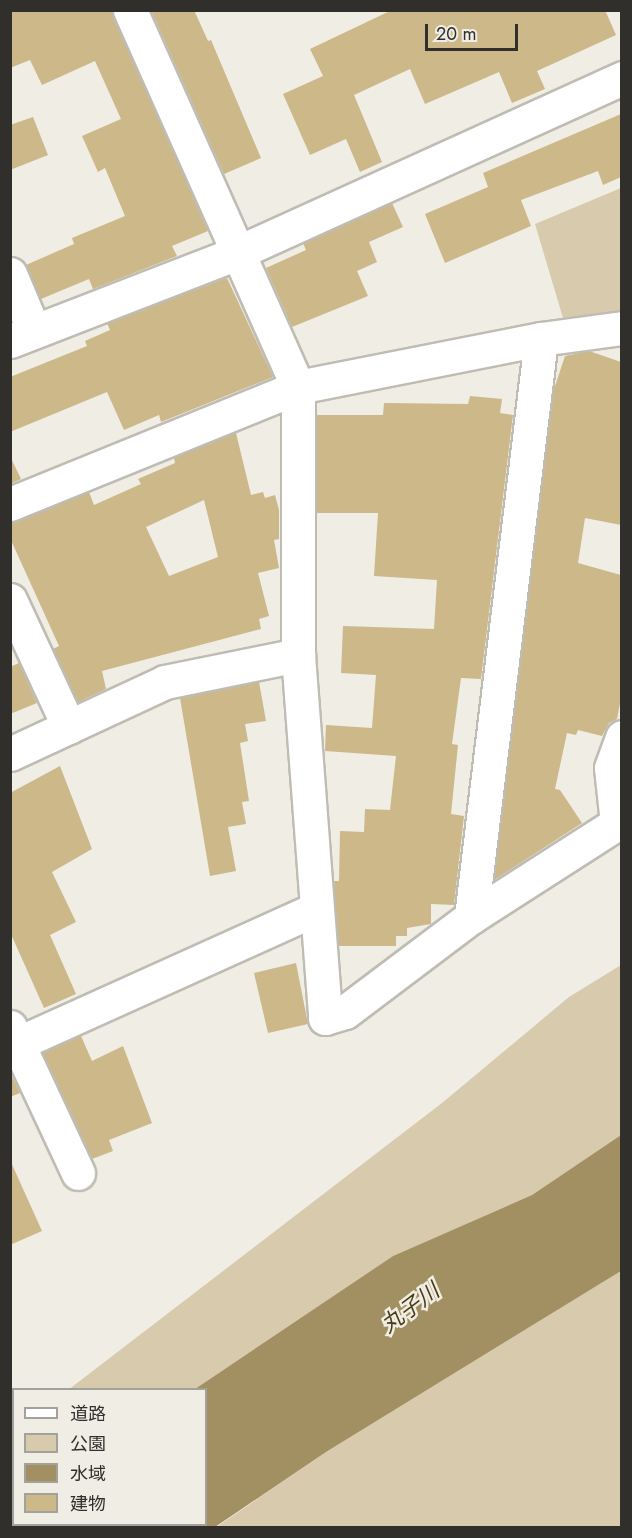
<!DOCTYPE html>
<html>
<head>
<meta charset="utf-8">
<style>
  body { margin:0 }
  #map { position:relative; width:632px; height:1538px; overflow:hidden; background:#f0ede5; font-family:Jost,"Noto Sans JP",sans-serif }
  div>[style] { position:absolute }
  .green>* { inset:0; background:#d8cbad }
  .water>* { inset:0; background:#a39062 }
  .building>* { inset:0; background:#ccb889 }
  .roads { filter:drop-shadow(2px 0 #bfbcb4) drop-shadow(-2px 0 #bfbcb4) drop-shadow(0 2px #bfbcb4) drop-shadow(0 -2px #bfbcb4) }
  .minor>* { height:33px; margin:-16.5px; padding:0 16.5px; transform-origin:16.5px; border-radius:16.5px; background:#fff }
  span { translate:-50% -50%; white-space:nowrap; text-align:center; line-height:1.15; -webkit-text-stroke:5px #f0ede5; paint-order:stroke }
  .water-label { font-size:22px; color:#4b3c16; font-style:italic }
  .frame { position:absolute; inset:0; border:12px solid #302f2c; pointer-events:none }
  .legend { position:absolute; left:12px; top:1388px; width:195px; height:138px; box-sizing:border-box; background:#f0ede5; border:2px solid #a3a19b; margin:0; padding:8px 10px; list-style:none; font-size:18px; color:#302f2c }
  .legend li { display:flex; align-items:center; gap:12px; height:30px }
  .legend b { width:30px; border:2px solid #a3a19b }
  .scale { position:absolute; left:425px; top:24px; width:93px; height:27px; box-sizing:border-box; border:3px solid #302f2c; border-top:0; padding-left:8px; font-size:18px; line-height:21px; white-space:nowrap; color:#302f2c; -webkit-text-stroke:4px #f0ede5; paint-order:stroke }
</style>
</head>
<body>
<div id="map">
  <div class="green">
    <i style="clip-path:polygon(621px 188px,621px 316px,563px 318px,535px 224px)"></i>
    <i style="clip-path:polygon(621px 965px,621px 1135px,532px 1195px,393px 1256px,195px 1389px,68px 1390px,442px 1103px,569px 997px)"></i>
    <i style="clip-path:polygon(621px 1271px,621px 1527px,215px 1528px,326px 1452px)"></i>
    <i style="clip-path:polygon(13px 1432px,14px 1524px,17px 1525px,10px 1527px)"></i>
  </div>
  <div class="water">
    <i style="clip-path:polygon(621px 1135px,621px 1271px,326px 1452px,215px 1527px,13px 1527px,206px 1524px,206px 1390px,195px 1389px,393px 1256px,532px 1195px)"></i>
  </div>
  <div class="building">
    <i style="clip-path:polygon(10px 10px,112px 10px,208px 231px,172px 246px,177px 256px,93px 289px,89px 279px,41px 299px,26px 265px,74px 244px,72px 238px,125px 216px,105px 168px,98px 172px,82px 136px,121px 119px,95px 61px,42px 85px,30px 60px,10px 68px)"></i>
    <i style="clip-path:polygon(151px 10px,194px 10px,208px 41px,211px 40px,261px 158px,224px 174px)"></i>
    <i style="clip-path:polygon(392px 10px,605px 10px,616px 35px,537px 71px,545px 89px,512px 103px,499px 72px,425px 104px,410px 69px,354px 95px,382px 162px,360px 172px,346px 139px,310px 155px,283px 94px,323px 76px,310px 49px)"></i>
    <i style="clip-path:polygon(621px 114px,621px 177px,603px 185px,598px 171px,521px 200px,531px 226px,445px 263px,425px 214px,488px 187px,483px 173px)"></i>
    <i style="clip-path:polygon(33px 117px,48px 155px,10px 170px,10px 125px)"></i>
    <i style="clip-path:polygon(392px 203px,403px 227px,369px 242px,377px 262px,357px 271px,368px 296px,292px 327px,266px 268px,306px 250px,303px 243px)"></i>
    <i style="clip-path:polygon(227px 278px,273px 377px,161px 422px,159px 415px,124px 430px,107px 392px,10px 432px,10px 377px,87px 346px,85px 341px,110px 330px,107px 323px)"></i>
    <i style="clip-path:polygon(589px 351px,621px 362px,621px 525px,585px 518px,578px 563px,621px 575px,621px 698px,617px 719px,609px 723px,602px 736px,578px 730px,576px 735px,567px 733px,555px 789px,560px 790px,582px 823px,494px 880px,554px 389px,565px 356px)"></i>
    <i style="clip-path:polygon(470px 396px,502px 399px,500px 413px,513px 415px,481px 679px,461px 678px,452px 744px,458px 745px,451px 814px,464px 816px,454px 905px,431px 904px,431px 924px,407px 928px,407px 936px,396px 936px,396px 946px,338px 946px,334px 881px,339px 881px,340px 831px,364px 832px,365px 809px,390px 810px,396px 756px,325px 751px,326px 725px,372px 728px,376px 675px,341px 673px,343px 626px,434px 629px,437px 580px,374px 576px,378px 513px,317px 513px,317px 415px,383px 415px,384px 403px,468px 404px)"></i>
    <i style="clip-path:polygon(evenodd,236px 433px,251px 495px,263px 492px,265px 498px,275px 495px,279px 510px,279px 539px,274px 540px,279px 568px,258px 573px,269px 616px,259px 619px,261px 629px,102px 671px,106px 689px,78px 702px,53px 649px,59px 646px,10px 538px,10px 522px,89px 492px,94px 505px,141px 484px,138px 479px,175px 463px,174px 458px,236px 433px,204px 500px,218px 557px,169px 576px,146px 527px,204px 500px)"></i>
    <i style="clip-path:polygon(10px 456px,21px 479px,10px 484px)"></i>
    <i style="clip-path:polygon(19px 663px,37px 703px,10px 714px,10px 667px)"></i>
    <i style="clip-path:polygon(259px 682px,266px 721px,245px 724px,248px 741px,240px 743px,249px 801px,242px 802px,246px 824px,228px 827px,236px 871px,210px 876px,180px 698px)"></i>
    <i style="clip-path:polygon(60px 766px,92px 849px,52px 872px,76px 922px,50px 935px,76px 994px,44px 1008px,10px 932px,10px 793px)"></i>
    <i style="clip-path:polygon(296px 963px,308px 1024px,268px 1033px,254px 973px)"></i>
    <i style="clip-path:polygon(81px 1036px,92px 1061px,123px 1046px,152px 1123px,109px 1140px,113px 1151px,92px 1159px,43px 1053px)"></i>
    <i style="clip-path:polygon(10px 1072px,20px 1093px,10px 1097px)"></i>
    <i style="clip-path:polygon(10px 1160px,42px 1231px,10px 1245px)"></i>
  </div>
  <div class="roads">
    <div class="minor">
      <i style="left:130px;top:10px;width:413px;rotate:66deg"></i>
      <i style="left:298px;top:387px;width:268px;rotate:90deg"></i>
      <i style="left:298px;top:655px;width:364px;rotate:85.7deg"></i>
      <i style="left:325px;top:1018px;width:21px;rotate:-17deg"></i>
      <i style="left:345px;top:1012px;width:158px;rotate:-37deg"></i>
      <i style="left:471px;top:917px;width:179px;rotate:-32.7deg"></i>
      <i style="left:10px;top:274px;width:62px;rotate:67.2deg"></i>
      <i style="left:10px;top:341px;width:246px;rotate:-21.2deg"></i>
      <i style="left:239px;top:252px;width:421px;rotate:-24.4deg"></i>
      <i style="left:10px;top:504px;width:311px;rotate:-22.1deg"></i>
      <i style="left:298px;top:387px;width:248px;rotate:-11.2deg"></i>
      <i style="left:541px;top:339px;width:82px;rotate:-7.7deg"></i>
      <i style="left:10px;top:600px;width:140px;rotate:65.1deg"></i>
      <i style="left:10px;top:754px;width:171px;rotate:-24.9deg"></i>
      <i style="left:165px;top:682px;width:136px;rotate:-11.5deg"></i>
      <i style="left:617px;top:823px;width:55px;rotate:-96.2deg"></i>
      <i style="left:611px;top:768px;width:33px;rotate:-70deg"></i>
      <i style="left:471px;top:917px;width:582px;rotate:-83.09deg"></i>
      <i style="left:10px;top:1027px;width:161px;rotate:65deg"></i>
      <i style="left:10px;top:1047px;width:333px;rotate:-24.3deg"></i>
    </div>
  </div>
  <div class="water-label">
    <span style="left:410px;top:1308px;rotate:-37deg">丸子川</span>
  </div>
  <div class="frame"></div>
  <ul class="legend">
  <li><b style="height:8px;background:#fff"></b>道路</li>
  <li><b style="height:16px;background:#d8cbad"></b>公園</li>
  <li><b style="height:16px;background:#a39062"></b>水域</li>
  <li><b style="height:16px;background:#ccb889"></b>建物</li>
  </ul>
  <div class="scale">20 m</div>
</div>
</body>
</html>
